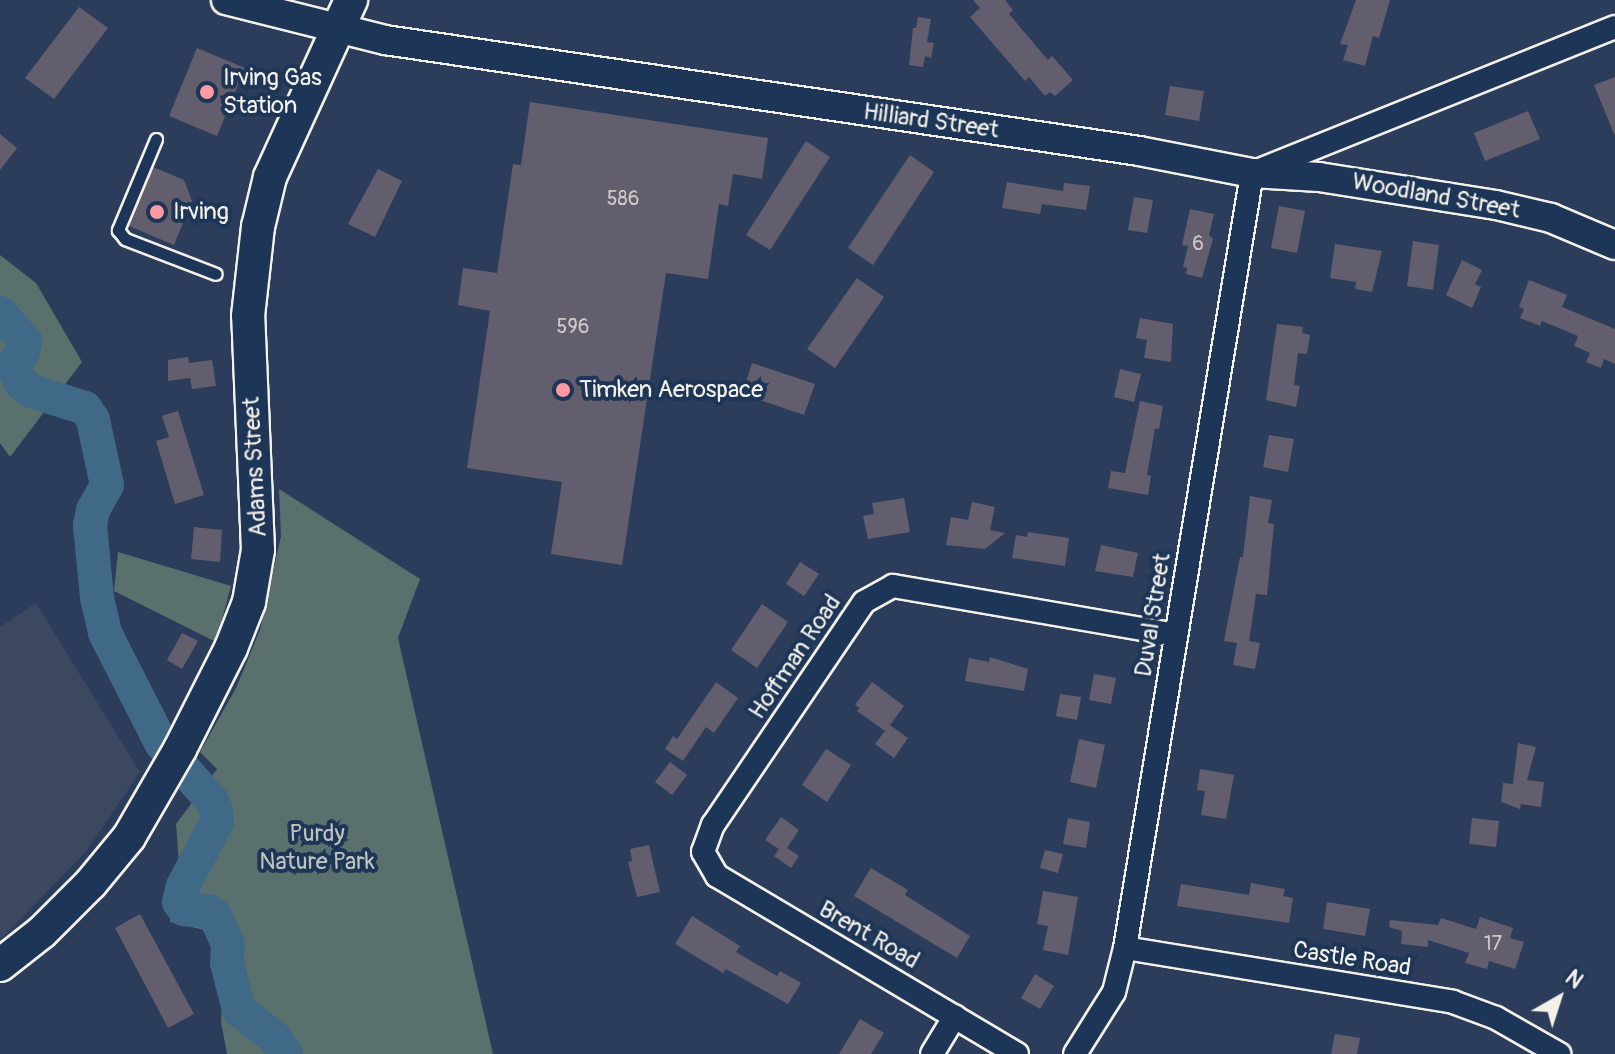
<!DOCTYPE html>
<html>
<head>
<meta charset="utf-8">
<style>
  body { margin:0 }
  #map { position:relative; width:1615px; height:1054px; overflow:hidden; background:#2b3d5b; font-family:Pangolin,sans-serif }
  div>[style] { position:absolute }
  .built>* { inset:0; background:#3c4760 }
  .green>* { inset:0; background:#5a706c }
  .river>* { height:34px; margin:-17px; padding:0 17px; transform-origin:17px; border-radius:17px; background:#406987 }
  .building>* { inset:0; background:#625e6d }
  .roads { filter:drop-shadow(2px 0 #f4f1e8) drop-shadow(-2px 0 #f4f1e8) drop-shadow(0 2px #f4f1e8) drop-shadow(0 -2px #f4f1e8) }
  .service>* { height:11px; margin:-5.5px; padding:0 5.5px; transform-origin:5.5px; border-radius:5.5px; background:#1d3557 }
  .minor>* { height:22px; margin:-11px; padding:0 11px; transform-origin:11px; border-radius:11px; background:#1d3557 }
  .tertiary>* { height:28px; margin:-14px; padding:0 14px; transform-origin:14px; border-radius:14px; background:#1d3557 }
  .secondary>* { height:32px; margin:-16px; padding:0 16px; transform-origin:16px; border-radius:16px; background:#1d3557 }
  .dots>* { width:22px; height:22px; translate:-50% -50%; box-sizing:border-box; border:4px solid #1d3557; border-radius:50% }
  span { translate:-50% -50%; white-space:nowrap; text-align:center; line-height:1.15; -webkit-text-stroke:8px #1d3557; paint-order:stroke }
  .number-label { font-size:20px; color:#d0ccc9 }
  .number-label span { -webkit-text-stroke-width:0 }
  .poi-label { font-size:24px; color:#f4f1e8 }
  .left { translate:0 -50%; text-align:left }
  .street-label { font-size:24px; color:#f4f1e8 }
  .park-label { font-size:24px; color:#bec4bd }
  .north { position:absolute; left:1519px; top:958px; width:80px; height:80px; -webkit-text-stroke:6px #1d3557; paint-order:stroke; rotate:39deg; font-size:22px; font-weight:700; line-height:32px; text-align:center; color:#f4f1e8 }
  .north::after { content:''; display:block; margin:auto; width:28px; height:36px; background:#f4f1e8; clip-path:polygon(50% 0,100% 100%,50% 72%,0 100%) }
</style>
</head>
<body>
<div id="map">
  <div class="built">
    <i style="clip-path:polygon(36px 603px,140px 772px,85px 853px,0 940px,0 627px)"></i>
  </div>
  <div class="green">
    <i style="clip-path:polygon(0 255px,36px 283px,82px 362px,10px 457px,0 443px)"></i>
    <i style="clip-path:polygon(279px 489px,420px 579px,398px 638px,493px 1054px,227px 1054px,221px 1022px,226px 935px,170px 922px,179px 863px,176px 824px,217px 769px,200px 752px,236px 688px,260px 630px,281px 536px)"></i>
    <i style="clip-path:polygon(118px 552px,231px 586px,216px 642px,114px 591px)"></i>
  </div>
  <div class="river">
    <i style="left:0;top:313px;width:38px;rotate:48deg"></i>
    <i style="left:25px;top:341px;width:11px;rotate:100deg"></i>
    <i style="left:23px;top:352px;width:16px;rotate:128deg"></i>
    <i style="left:13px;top:365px;width:18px;rotate:68deg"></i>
    <i style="left:20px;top:382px;width:14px;rotate:39deg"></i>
    <i style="left:31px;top:391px;width:57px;rotate:17.5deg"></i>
    <i style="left:85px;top:408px;width:14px;rotate:56deg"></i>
    <i style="left:93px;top:420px;width:66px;rotate:77.8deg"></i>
    <i style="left:107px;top:485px;width:29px;rotate:119deg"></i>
    <i style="left:93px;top:510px;width:15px;rotate:101deg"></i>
    <i style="left:90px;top:525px;width:73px;rotate:84.5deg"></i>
    <i style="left:97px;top:598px;width:36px;rotate:77deg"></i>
    <i style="left:105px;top:633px;width:123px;rotate:63deg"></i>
    <i style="left:161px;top:743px;width:77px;rotate:48.7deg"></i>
    <i style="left:212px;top:801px;width:11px;rotate:68deg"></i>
    <i style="left:216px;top:811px;width:11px;rotate:85deg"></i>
    <i style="left:217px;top:822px;width:72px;rotate:118deg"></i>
    <i style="left:183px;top:886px;width:16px;rotate:104deg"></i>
    <i style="left:179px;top:902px;width:9px;rotate:54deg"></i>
    <i style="left:184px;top:909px;width:24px;rotate:5deg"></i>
    <i style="left:208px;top:911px;width:9px;rotate:36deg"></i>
    <i style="left:215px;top:916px;width:31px;rotate:65deg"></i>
    <i style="left:228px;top:944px;width:19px;rotate:93deg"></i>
    <i style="left:227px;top:963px;width:49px;rotate:75.7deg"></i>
    <i style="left:239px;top:1010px;width:44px;rotate:37.6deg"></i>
    <i style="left:274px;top:1037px;width:21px;rotate:55deg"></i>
  </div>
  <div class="building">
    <i style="clip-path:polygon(973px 0,1005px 0,1013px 10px,1009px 14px,1048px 60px,1052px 56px,1073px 80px,1055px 96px,1050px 92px,1045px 96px,1029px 77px,1025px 81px,970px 17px,980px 8px)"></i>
    <i style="clip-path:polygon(1356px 0,1390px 0,1379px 38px,1373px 36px,1365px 66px,1343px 60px,1348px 45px,1340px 44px)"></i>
    <i style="clip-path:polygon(79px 7px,108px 28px,54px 99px,25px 78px)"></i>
    <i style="clip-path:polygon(918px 17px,931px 19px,927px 42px,934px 43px,931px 58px,925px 56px,923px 67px,909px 65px,913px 28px,916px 28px)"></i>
    <i style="clip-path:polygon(197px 48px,245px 68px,217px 136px,169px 116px)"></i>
    <i style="clip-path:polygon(1615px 77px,1615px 134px,1614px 134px,1594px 85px)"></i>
    <i style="clip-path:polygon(1170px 86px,1204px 91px,1199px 121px,1165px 115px)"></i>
    <i style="clip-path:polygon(530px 102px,768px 138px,762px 179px,733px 174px,728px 206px,719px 204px,708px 279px,666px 273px,622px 565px,551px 554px,562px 482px,467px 468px,490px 311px,458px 305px,463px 268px,497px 273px,513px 164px,521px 165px)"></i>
    <i style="clip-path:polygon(1528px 111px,1540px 139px,1485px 161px,1474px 133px)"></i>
    <i style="clip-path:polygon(0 134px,17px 148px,0 170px)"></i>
    <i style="clip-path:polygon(806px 141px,830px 157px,770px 250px,746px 235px)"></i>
    <i style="clip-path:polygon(910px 155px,934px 172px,873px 265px,848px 248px)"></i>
    <i style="clip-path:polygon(153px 167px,184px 180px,192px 201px,174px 245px,129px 226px)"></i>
    <i style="clip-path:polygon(378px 169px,402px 181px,375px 237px,348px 224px)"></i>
    <i style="clip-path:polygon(1007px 182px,1063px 191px,1064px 183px,1090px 186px,1086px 210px,1042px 204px,1040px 214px,1002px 208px)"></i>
    <i style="clip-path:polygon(1134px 197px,1153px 200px,1147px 233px,1128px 230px)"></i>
    <i style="clip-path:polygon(1279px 206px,1305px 211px,1297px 253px,1271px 248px)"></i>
    <i style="clip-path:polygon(1190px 209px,1214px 214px,1209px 235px,1213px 239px,1202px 278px,1186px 274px,1187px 268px,1183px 267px,1188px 246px,1182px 245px)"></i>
    <i style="clip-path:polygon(1413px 241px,1439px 245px,1433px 290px,1407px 286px)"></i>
    <i style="clip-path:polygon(1335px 244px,1382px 251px,1372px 292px,1355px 289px,1356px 282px,1330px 278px)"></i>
    <i style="clip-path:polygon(1462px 260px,1482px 270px,1475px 284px,1481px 287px,1472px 308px,1446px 295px)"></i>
    <i style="clip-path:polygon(857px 278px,884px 297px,835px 368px,807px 349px)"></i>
    <i style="clip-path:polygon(1529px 280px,1567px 295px,1562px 307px,1615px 329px,1615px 364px,1604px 359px,1601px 368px,1586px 362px,1590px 353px,1574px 346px,1578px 336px,1542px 321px,1540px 326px,1520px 318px,1524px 309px,1519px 307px)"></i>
    <i style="clip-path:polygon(1140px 318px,1173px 324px,1171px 362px,1144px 358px,1147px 340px,1136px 338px)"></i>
    <i style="clip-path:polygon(1277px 324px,1303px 327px,1302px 333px,1310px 335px,1307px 354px,1298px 353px,1294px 385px,1300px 386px,1296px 407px,1266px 400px)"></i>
    <i style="clip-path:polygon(188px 357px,189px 363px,212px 360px,216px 386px,192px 389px,190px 378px,168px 381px,168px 360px)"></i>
    <i style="clip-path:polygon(752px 363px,815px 384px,804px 415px,742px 394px)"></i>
    <i style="clip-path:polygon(1120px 369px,1141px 374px,1134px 402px,1114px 397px)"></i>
    <i style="clip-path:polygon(1140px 401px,1163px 406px,1159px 429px,1155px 428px,1147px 475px,1151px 476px,1148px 495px,1108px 488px,1111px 471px,1125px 473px)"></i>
    <i style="clip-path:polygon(178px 411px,204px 495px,175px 504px,156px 441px,169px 437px,162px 416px)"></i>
    <i style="clip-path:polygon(1269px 435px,1294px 439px,1288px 472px,1263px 467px)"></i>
    <i style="clip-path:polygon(1250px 496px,1272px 500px,1268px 523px,1274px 524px,1267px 595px,1256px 594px,1249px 641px,1260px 643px,1255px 669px,1233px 665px,1237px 643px,1224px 641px,1240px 557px,1243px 557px)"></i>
    <i style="clip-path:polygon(904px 498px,910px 532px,868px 539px,863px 516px,874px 514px,872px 503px)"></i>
    <i style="clip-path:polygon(972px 502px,995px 507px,990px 530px,1005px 533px,985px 549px,946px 545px,951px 517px,968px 520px)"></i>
    <i style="clip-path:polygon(194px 527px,222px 530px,220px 562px,191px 559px)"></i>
    <i style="clip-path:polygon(1028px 532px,1069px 538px,1065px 566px,1012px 558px,1016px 535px,1027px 537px)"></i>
    <i style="clip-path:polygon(1101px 545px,1138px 553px,1133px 577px,1095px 571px)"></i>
    <i style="clip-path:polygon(800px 562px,819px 574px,804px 596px,786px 584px)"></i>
    <i style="clip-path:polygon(762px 604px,788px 622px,757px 668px,731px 650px)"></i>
    <i style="clip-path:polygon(182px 633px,198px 641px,182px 669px,167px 660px)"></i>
    <i style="clip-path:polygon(990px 657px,1028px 669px,1024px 691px,965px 681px,969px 658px,989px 662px)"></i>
    <i style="clip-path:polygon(1094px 674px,1116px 678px,1111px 704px,1089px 700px)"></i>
    <i style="clip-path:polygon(716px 682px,738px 698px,714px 733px,706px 727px,683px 761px,665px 749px,673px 736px,677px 739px)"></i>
    <i style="clip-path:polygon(872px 682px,904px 706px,890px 725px,908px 738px,894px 758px,875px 744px,885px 731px,857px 711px,860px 708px,855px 705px)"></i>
    <i style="clip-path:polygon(1060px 694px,1081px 697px,1077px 720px,1056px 716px)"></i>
    <i style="clip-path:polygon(1079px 739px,1105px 745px,1096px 788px,1070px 782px)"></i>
    <i style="clip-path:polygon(1518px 743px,1536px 747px,1527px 780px,1544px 782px,1541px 807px,1521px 804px,1520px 809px,1501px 802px,1503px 783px,1513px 784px)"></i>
    <i style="clip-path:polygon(826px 749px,851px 765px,827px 802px,802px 785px)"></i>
    <i style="clip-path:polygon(670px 762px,687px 775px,672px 795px,655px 782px)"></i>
    <i style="clip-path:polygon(1200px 769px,1234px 775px,1226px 819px,1201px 815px,1205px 791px,1197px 790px)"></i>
    <i style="clip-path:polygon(781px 817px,799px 830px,787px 848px,799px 856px,791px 868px,774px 856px,779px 849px,765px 840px)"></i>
    <i style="clip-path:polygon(1068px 818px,1090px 822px,1086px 848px,1063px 844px)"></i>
    <i style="clip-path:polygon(1472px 818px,1499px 821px,1496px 847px,1469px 844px)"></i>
    <i style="clip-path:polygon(649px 845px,660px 892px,637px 897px,628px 862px,632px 861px,630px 849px)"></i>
    <i style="clip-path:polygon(1045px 850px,1063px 854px,1058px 873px,1040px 868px)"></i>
    <i style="clip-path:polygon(871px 868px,908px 890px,905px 895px,970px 936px,957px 958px,854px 896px)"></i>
    <i style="clip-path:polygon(1251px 883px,1285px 889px,1283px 896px,1293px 898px,1289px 923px,1177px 906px,1181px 884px,1249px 895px)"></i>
    <i style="clip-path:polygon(1043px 891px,1078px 897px,1068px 955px,1043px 950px,1048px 926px,1037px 924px)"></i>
    <i style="clip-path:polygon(1327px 902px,1370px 909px,1365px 936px,1323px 929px)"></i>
    <i style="clip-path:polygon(140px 914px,194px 1014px,168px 1028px,115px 928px)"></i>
    <i style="clip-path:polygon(692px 916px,740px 946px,736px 952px,777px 976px,780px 971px,801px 983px,788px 1004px,726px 969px,723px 973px,675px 944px)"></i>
    <i style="clip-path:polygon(1480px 917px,1513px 928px,1510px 938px,1524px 942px,1515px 969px,1489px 961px,1487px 969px,1465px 963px,1469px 953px,1428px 940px,1428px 947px,1401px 944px,1402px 931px,1389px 927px,1390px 920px,1438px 925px,1441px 918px,1476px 929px)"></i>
    <i style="clip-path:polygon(1035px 974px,1054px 986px,1040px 1009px,1021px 998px)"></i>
    <i style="clip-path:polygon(860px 1019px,884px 1033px,871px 1054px,839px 1054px)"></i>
    <i style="clip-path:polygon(1335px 1034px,1360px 1038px,1357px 1054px,1331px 1054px)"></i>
  </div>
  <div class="roads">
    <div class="service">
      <i style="left:156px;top:139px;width:99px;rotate:112.7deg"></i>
      <i style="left:118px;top:230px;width:11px;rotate:52deg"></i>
      <i style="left:125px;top:239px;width:97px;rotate:21deg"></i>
    </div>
    <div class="minor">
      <i style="left:1125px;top:948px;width:332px;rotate:9.3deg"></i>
      <i style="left:1453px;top:1002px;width:46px;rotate:20.4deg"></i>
      <i style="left:1496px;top:1018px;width:73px;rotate:29.7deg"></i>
      <i style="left:932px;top:1054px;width:44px;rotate:-58.8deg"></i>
      <i style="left:1017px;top:1054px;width:349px;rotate:-149.3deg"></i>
      <i style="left:717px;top:876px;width:28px;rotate:-120deg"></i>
      <i style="left:703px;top:852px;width:29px;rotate:-70deg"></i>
      <i style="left:713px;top:825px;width:269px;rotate:-55.9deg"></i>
      <i style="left:864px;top:602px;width:33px;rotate:-29deg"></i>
      <i style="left:893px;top:586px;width:287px;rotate:9.8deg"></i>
      <i style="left:1075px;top:1054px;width:73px;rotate:-57.8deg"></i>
      <i style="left:1114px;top:992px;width:45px;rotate:-76deg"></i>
      <i style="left:1125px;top:948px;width:785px;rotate:-80.69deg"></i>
      <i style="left:1252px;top:173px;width:391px;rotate:-21.9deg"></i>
    </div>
    <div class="tertiary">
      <i style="left:226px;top:0;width:164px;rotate:14.1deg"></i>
      <i style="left:385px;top:40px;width:762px;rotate:8.37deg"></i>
      <i style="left:1139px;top:151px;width:115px;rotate:11deg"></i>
      <i style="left:1252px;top:173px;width:67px;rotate:3.4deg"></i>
      <i style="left:1319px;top:177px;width:179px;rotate:9deg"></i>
      <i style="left:1496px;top:205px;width:57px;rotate:13.3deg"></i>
      <i style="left:1551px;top:218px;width:69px;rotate:22.9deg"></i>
    </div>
    <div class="secondary">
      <i style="left:0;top:965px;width:53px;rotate:-38.2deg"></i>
      <i style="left:42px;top:932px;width:69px;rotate:-45deg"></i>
      <i style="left:91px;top:883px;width:60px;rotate:-50.4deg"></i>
      <i style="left:129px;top:837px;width:102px;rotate:-59.9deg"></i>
      <i style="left:180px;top:749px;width:113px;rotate:-63.2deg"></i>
      <i style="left:231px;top:648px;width:49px;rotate:-68.6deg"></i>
      <i style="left:249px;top:602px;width:53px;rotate:-80.2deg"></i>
      <i style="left:258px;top:550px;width:234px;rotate:-92.4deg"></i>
      <i style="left:248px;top:316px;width:90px;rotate:-83.6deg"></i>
      <i style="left:258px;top:227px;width:51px;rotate:-76.5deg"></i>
      <i style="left:270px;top:177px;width:195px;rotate:-65.4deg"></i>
    </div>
  </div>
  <div class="dots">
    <i style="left:207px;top:92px;background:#ff9aa2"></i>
    <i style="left:157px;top:212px;background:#ff9aa2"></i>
    <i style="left:563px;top:390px;background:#ff9aa2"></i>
  </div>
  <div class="number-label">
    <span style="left:623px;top:198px">586</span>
    <span style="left:1198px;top:243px">6</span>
    <span style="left:573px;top:326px">596</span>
    <span style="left:1493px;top:943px">17</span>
  </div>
  <div class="poi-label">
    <span class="left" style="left:223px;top:92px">Irving Gas<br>Station</span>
    <span class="left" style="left:173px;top:212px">Irving</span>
    <span class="left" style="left:579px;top:390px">Timken Aerospace</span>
  </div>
  <div class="street-label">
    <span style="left:931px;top:121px;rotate:8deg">Hilliard Street</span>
    <span style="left:1436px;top:196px;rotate:10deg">Woodland Street</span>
    <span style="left:255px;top:467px;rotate:-93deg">Adams Street</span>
    <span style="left:1153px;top:615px;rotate:-81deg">Duval Street</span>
    <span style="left:795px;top:657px;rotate:-56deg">Hoffman Road</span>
    <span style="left:869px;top:935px;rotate:30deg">Brent Road</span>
    <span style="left:1352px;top:959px;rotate:9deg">Castle Road</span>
  </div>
  <div class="park-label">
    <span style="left:317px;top:848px">Purdy<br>Nature Park</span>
  </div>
  <div class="north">N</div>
</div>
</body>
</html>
